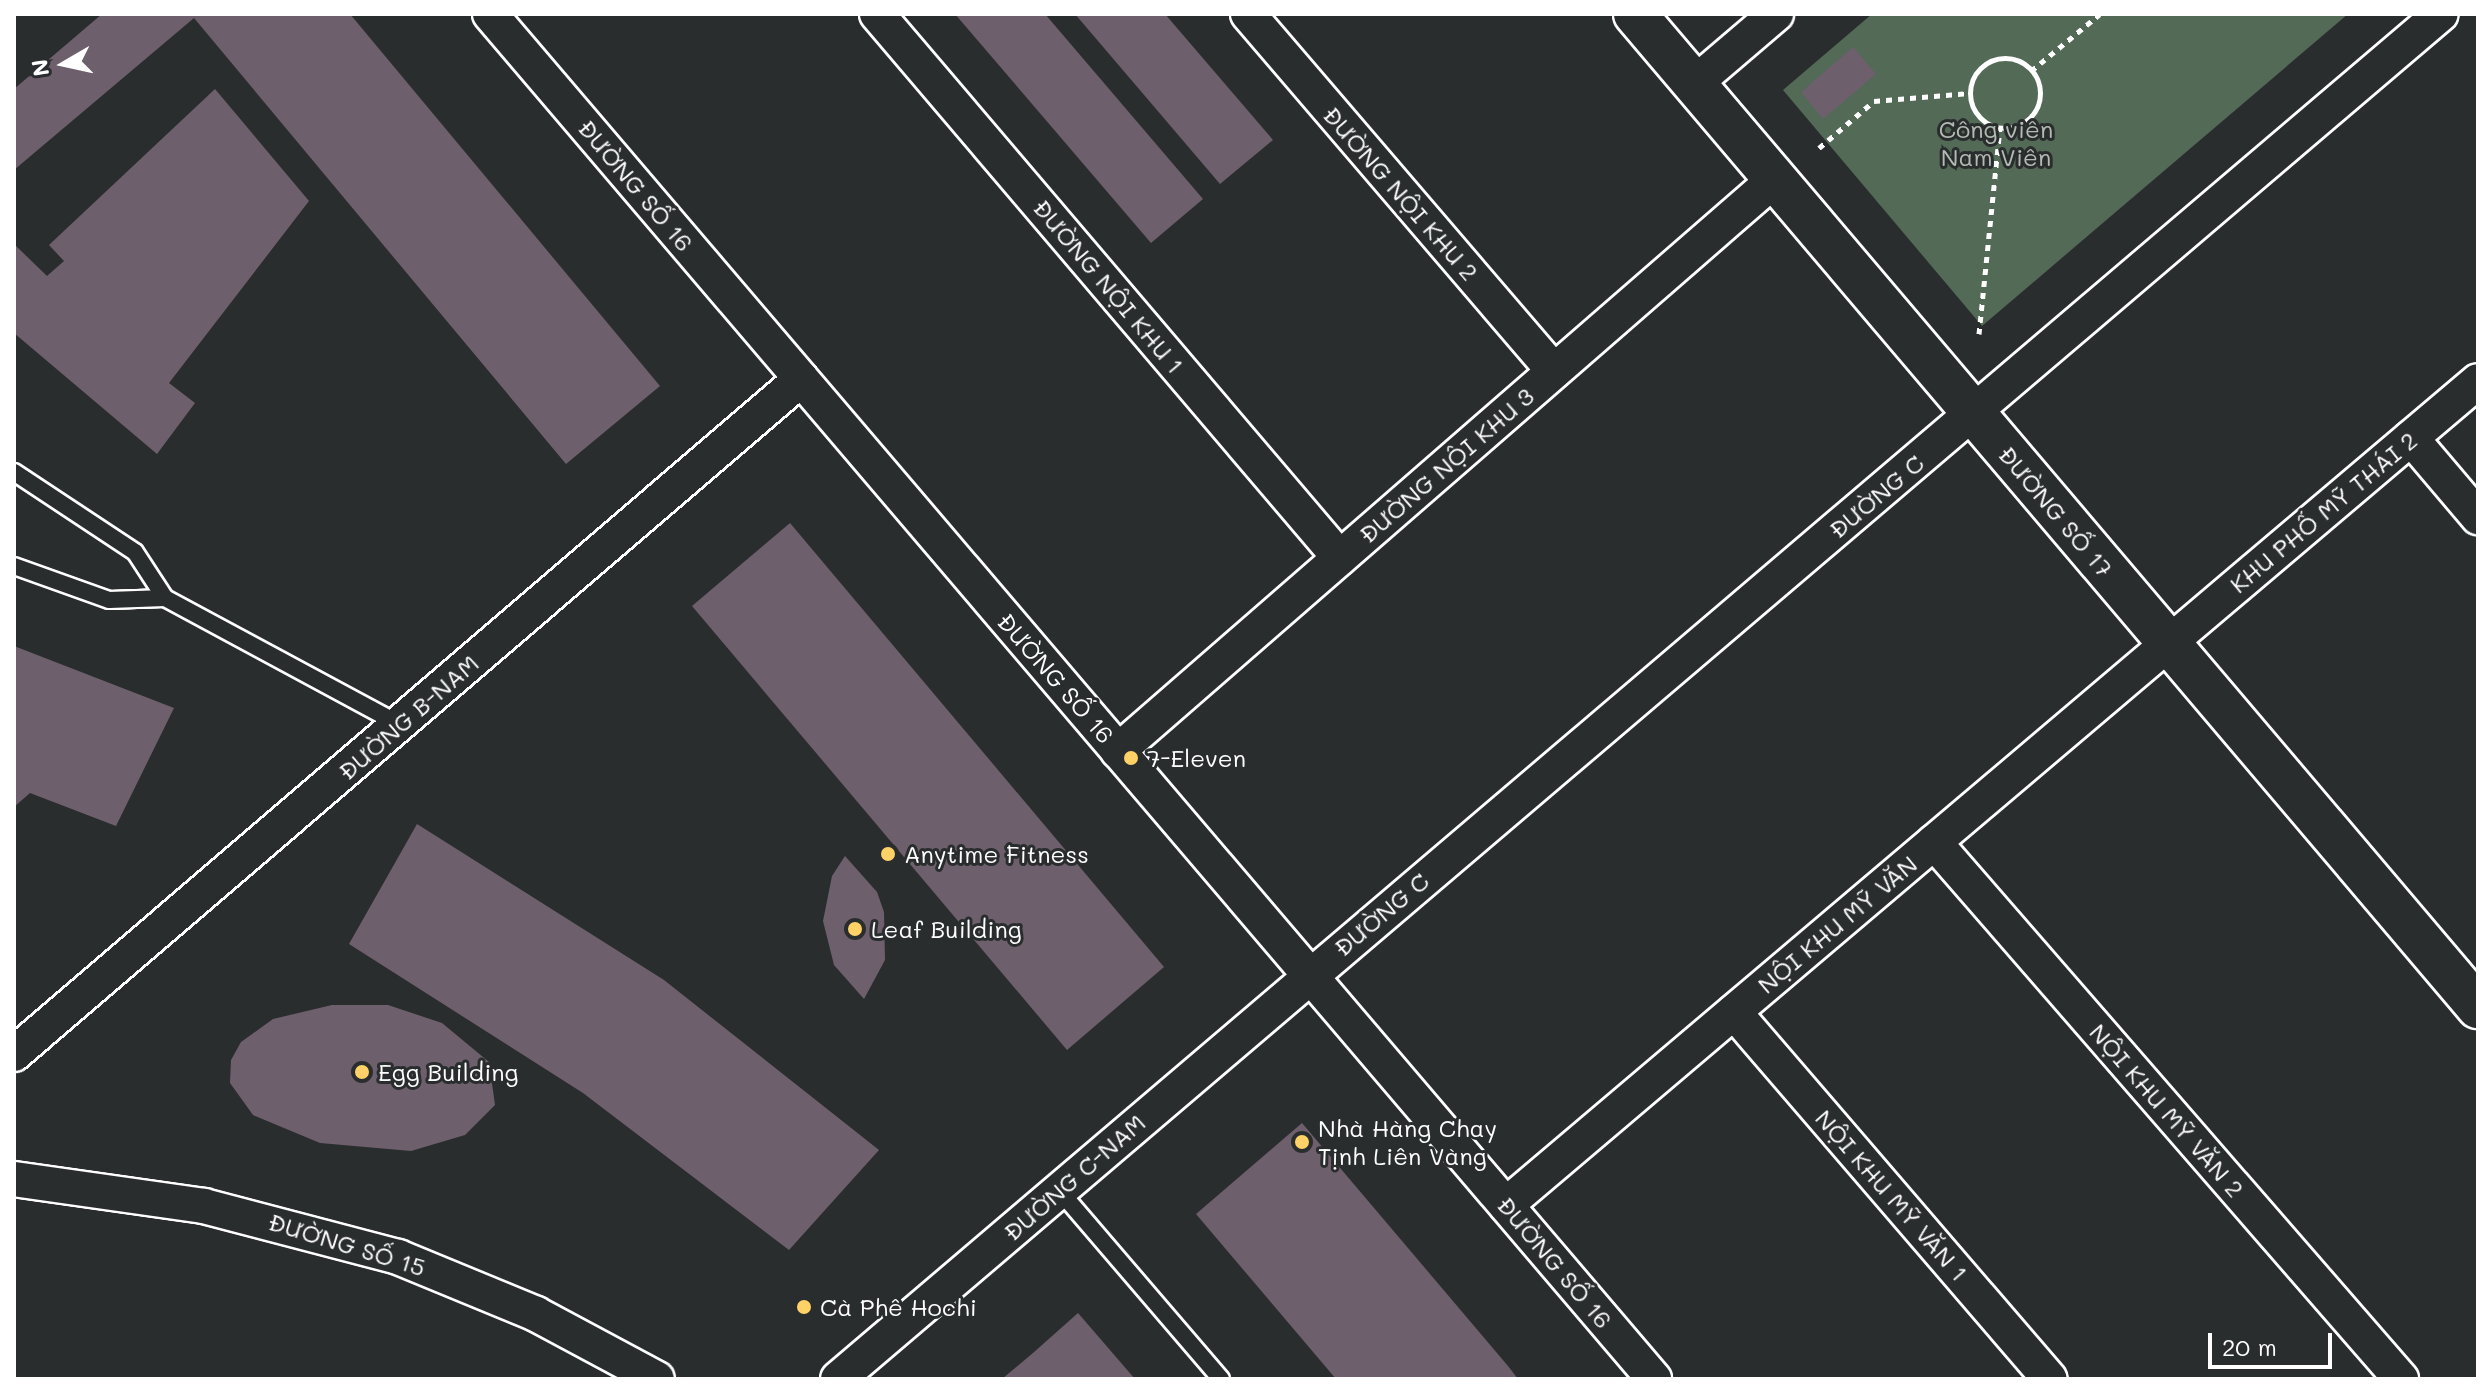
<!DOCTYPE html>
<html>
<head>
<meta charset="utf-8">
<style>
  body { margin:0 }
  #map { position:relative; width:2492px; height:1393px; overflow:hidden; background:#2a2d2e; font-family:Mali,sans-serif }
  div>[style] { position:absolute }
  .green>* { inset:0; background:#536a57 }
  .building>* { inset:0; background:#6e5f6c }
  .path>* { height:5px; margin-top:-2.5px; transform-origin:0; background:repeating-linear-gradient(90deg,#fff 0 6px,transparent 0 12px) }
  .path>.ring { margin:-2.5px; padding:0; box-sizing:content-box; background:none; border:5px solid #fff; border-radius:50% }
  .roads { filter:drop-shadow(2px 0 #fff) drop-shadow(-2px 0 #fff) drop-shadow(0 2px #fff) drop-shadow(0 -2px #fff) }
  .service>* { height:16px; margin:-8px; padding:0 8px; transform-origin:8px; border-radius:8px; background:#2a2d2e }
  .minor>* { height:34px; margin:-17px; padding:0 17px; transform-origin:17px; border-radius:17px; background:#2a2d2e }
  .tertiary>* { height:42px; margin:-21px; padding:0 21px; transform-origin:21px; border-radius:21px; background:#2a2d2e }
  .dots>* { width:22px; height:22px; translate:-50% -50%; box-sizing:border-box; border:4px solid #2a2d2e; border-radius:50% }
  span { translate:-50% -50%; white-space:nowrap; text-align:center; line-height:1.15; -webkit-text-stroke:6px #2a2d2e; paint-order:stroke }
  .park-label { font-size:24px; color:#b2bcb3 }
  .street-label { font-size:24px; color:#fff }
  .poi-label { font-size:24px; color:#fff }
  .left { translate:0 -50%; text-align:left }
  .frame { position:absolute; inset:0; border:16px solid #fff; pointer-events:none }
  .north { position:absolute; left:24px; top:24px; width:80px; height:80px; -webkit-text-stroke:6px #2a2d2e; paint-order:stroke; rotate:261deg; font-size:22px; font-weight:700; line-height:32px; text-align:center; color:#fff }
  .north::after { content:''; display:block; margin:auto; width:28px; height:36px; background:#fff; clip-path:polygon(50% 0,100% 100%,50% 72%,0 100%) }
  .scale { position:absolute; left:2208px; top:1333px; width:124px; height:36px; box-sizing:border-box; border:4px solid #fff; border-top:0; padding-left:10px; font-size:24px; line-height:28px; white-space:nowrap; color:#fff; -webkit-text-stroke:6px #2a2d2e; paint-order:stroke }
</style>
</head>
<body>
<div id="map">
  <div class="green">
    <i style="clip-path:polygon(1872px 14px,2348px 14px,1982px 326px,1783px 90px)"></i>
  </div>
  <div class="building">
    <i style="clip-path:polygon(102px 14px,350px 14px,660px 386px,566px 464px,194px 18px,14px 170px,14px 89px)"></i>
    <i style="clip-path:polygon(955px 14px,1045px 14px,1203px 199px,1151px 243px)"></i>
    <i style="clip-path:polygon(1075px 14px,1165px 14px,1273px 140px,1220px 184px)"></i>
    <i style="clip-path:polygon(1853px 47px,1876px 74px,1823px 119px,1801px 92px)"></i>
    <i style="clip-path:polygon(215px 89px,309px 201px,169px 383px,195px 403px,157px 454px,14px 333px,14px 244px,47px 276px,64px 261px,49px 245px)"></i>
    <i style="clip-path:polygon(790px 523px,1164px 967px,1067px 1050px,692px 606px)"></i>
    <i style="clip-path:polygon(14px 646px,174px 708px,116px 826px,30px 793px,14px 807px)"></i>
    <i style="clip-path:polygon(417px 824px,664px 980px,879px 1150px,789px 1250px,583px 1093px,349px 944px)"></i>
    <i style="clip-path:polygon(845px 856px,877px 892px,884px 912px,885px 960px,864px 999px,834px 965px,823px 921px,832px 876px)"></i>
    <i style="clip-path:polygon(332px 1005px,388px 1005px,442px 1023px,489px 1062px,495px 1105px,465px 1135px,411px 1151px,320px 1143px,253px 1115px,230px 1083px,231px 1060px,241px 1042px,273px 1019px)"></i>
    <i style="clip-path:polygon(1302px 1123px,1508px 1366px,1518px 1379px,1336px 1379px,1196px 1214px)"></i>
    <i style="clip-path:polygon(1078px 1313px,1135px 1379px,1002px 1379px,1033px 1353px)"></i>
  </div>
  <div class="path">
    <i class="ring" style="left:1970px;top:58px;width:65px;height:65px"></i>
    <i style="left:2031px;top:71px;width:89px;rotate:-39.6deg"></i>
    <i style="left:1819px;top:148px;width:72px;rotate:-40.5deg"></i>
    <i style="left:1874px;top:101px;width:96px;rotate:-4.8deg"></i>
    <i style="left:1979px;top:334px;width:207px;rotate:-84.2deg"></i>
  </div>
  <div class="roads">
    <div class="service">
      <i style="left:14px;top:472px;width:145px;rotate:33.5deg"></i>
      <i style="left:135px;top:552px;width:55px;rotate:56.9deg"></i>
      <i style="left:165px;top:598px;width:266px;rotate:28.3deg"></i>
      <i style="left:14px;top:566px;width:101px;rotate:19.7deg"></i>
      <i style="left:109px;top:600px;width:56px;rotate:-2deg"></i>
      <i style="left:1059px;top:1190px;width:249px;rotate:49.4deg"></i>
    </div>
    <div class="minor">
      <i style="left:490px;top:14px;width:1794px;rotate:49.54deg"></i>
      <i style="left:877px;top:14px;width:714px;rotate:49.6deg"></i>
      <i style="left:1248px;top:14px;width:470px;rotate:49.4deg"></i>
      <i style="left:1694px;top:84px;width:108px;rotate:-40.5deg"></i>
      <i style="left:2411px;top:438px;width:104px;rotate:49.7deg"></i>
      <i style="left:1118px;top:751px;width:871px;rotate:-41.04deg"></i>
      <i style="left:1934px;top:842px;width:712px;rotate:48.99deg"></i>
      <i style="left:1734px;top:1012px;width:484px;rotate:49.3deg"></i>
      <i style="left:14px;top:1054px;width:1037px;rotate:-40.62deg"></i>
      <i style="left:14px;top:1179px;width:192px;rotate:8.1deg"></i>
      <i style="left:204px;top:1206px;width:201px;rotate:14.7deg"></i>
      <i style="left:398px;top:1257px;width:149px;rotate:22.4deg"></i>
      <i style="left:536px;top:1314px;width:137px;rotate:28.2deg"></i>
      <i style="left:1506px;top:1205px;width:1274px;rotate:-40.29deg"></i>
      <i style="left:838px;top:1379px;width:2105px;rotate:-40.42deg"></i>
    </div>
    <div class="tertiary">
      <i style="left:1635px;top:14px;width:1303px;rotate:49.67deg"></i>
    </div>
  </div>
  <div class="dots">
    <i style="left:1131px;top:758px;background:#ffd166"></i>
    <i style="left:888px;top:854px;background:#ffd166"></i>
    <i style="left:855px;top:929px;background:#ffd166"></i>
    <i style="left:362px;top:1072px;background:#ffd166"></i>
    <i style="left:1302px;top:1142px;background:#ffd166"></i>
    <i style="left:804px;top:1307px;background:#ffd166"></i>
  </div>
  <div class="park-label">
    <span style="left:1996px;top:143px">Công viên<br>Nam Viên</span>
  </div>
  <div class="street-label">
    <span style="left:636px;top:185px;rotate:50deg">ĐƯỜNG SỐ 16</span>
    <span style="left:1401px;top:193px;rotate:49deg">ĐƯỜNG NỘI KHU 2</span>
    <span style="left:1109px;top:286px;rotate:50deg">ĐƯỜNG NỘI KHU 1</span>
    <span style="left:1446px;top:465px;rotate:-41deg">ĐƯỜNG NỘI KHU 3</span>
    <span style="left:1876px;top:496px;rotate:-40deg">ĐƯỜNG C</span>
    <span style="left:2056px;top:511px;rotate:50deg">ĐƯỜNG SỐ 17</span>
    <span style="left:2323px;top:512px;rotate:-40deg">KHU PHỐ MỸ THÁI 2</span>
    <span style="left:1056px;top:678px;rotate:49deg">ĐƯỜNG SỐ 16</span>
    <span style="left:408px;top:717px;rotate:-41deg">ĐƯỜNG B-NAM</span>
    <span style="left:1381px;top:914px;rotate:-40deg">ĐƯỜNG C</span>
    <span style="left:1837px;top:924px;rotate:-40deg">NỘI KHU MỸ VĂN</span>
    <span style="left:2167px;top:1110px;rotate:49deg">NỘI KHU MỸ VĂN 2</span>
    <span style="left:1074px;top:1177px;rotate:-41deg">ĐƯỜNG C-NAM</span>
    <span style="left:1892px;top:1195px;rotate:49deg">NỘI KHU MỸ VĂN 1</span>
    <span style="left:347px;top:1244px;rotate:17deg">ĐƯỜNG SỐ 15</span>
    <span style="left:1555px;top:1262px;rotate:50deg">ĐƯỜNG SỐ 16</span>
  </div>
  <div class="poi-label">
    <span class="left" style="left:1147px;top:758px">7-Eleven</span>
    <span class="left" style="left:904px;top:854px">Anytime Fitness</span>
    <span class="left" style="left:871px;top:929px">Leaf Building</span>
    <span class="left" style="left:378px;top:1072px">Egg Building</span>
    <span class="left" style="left:1318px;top:1142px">Nhà Hàng Chay<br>Tịnh Liên Vàng</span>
    <span class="left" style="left:820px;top:1307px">Cà Phê Hochi</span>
  </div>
  <div class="frame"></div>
  <div class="north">N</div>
  <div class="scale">20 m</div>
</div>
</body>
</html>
